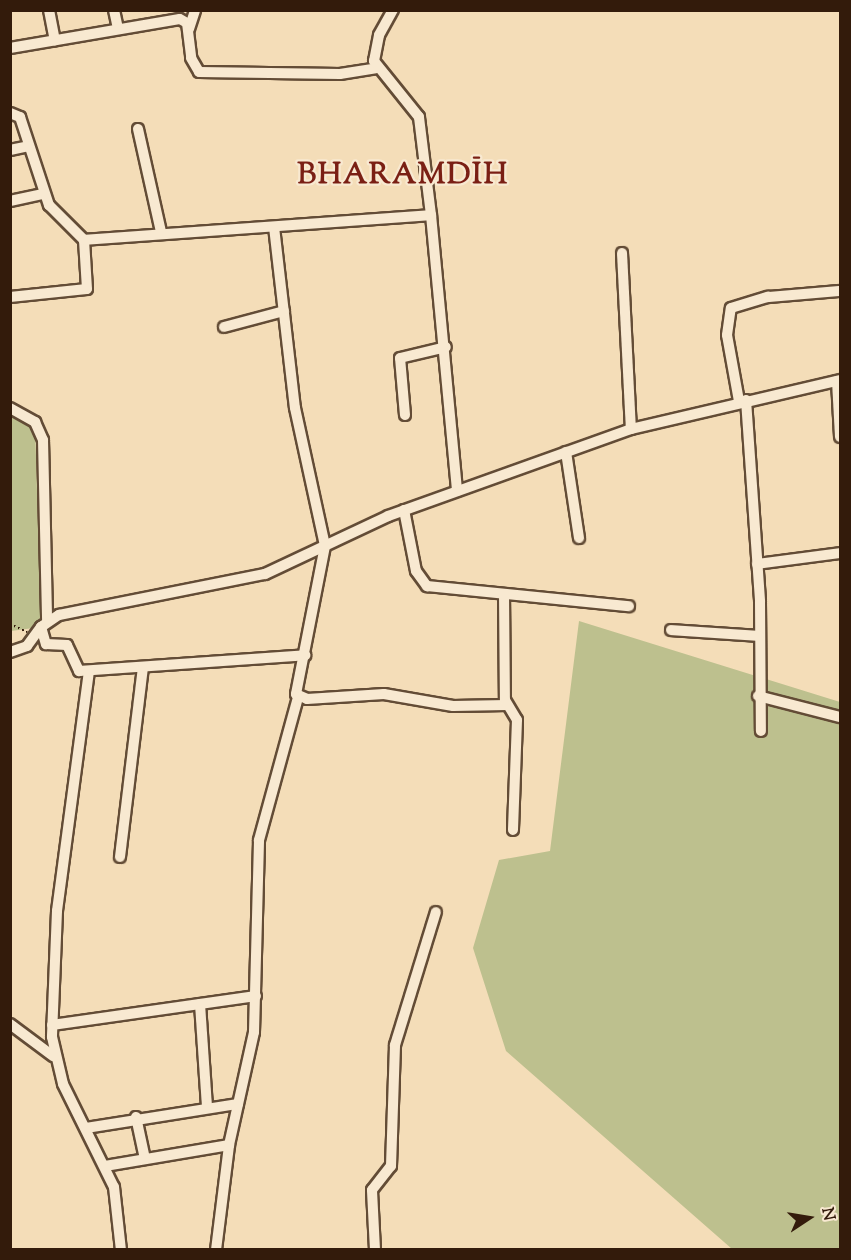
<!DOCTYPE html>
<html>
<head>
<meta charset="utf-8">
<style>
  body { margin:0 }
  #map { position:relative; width:851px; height:1260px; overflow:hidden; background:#f4ddb8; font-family:"Sorts Mill Goudy",serif }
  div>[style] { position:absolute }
  .green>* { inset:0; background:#bdc08e }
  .path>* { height:2px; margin-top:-1px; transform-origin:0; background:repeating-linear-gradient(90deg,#331b0b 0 1.5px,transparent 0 4.5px) }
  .roads { filter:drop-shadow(2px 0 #634c36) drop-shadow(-2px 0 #634c36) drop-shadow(0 2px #634c36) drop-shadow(0 -2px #634c36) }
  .minor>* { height:10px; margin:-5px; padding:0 5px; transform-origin:5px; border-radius:5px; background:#f8e9d1 }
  span { translate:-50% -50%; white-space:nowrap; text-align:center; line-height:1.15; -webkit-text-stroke:4.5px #f8e9d1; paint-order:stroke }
  .district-label { font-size:30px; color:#7a1f14; font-weight:700; letter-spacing:1.5px }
  .frame { position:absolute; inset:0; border:12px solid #331b0b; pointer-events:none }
  .north { position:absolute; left:779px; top:1188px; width:60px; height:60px; -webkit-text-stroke:4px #f8e9d1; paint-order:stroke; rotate:78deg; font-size:16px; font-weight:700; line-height:24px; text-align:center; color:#331b0b }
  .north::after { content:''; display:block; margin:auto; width:21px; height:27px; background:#331b0b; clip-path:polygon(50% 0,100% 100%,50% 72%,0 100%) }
</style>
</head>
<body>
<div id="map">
  <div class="green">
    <i style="clip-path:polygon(11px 408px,35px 422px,41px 627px,11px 631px)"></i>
    <i style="clip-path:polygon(579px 621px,840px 702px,840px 1249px,732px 1249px,506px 1051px,473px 948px,499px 860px,550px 851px)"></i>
  </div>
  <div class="path">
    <i style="left:10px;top:624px;width:19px;rotate:25deg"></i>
  </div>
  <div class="roads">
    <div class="minor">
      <i style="left:49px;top:10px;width:31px;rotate:79deg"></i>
      <i style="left:114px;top:10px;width:19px;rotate:78deg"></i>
      <i style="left:189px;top:29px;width:20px;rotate:-72deg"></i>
      <i style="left:10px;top:48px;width:172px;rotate:-9.7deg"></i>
      <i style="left:180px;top:19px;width:8px;rotate:30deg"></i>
      <i style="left:187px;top:23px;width:35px;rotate:83deg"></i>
      <i style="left:191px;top:58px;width:16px;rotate:60deg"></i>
      <i style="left:199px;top:72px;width:141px;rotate:0.8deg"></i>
      <i style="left:340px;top:74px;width:36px;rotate:-9deg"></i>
      <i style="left:10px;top:113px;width:11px;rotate:22deg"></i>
      <i style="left:20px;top:117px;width:93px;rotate:71.8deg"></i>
      <i style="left:49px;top:205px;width:49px;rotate:45deg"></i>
      <i style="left:138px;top:129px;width:106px;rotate:77.4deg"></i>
      <i style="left:10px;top:150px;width:19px;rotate:-12deg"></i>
      <i style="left:10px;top:201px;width:35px;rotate:-12deg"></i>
      <i style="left:431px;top:215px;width:277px;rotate:84.6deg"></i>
      <i style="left:274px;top:227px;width:182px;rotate:83.4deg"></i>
      <i style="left:295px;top:408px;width:141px;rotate:77.7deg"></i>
      <i style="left:325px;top:546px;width:151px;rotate:101.1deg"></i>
      <i style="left:296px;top:694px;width:12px;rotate:24deg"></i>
      <i style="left:307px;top:699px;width:77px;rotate:-3.7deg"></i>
      <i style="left:384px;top:694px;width:70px;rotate:9.9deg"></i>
      <i style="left:453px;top:706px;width:54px;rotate:-1.1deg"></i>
      <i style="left:622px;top:253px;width:176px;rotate:87.1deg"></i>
      <i style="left:10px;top:297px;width:77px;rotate:-5.9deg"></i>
      <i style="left:87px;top:289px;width:49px;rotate:-93.5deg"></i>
      <i style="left:84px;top:240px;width:348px;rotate:-4.1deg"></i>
      <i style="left:431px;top:215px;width:99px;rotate:-97deg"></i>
      <i style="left:419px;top:117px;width:72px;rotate:-128.8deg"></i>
      <i style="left:374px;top:61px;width:26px;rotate:-79deg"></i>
      <i style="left:379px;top:35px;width:29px;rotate:-61deg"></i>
      <i style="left:224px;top:327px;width:62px;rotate:-14.9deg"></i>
      <i style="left:837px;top:381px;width:56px;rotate:86.9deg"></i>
      <i style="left:746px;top:400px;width:202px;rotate:86deg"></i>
      <i style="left:760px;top:602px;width:129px;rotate:89.6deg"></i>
      <i style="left:739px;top:401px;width:67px;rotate:-100.3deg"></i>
      <i style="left:727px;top:335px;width:27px;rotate:-82deg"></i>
      <i style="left:731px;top:308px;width:39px;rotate:-17deg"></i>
      <i style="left:768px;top:297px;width:72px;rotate:-4.8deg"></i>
      <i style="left:10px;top:408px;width:29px;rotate:29deg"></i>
      <i style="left:35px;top:422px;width:20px;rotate:66deg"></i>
      <i style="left:43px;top:440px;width:182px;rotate:88.7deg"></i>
      <i style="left:405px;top:415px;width:57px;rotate:-95deg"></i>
      <i style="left:400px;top:358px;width:47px;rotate:-13.4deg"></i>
      <i style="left:566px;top:452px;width:87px;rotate:81.4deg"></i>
      <i style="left:404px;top:510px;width:62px;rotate:78.9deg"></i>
      <i style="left:416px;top:571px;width:19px;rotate:54deg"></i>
      <i style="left:427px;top:586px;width:203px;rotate:5.7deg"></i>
      <i style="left:757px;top:564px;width:84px;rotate:-7.5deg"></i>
      <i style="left:504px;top:594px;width:106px;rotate:89.5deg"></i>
      <i style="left:505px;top:700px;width:23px;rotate:59deg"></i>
      <i style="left:517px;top:720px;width:110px;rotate:92.1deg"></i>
      <i style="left:41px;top:627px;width:18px;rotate:74deg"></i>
      <i style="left:46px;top:644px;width:21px;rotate:3deg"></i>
      <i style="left:67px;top:645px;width:29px;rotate:65deg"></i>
      <i style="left:79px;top:671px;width:227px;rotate:-4deg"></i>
      <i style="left:671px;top:630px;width:88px;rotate:3.9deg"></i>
      <i style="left:10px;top:652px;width:18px;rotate:-19deg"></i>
      <i style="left:27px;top:646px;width:24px;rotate:-54deg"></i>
      <i style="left:41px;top:627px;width:22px;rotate:-34deg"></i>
      <i style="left:59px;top:615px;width:210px;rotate:-11.3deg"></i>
      <i style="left:265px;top:574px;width:136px;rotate:-25.2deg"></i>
      <i style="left:388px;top:516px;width:258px;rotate:-19.7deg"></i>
      <i style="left:631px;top:429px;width:215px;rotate:-13.2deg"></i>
      <i style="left:89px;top:671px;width:242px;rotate:97.6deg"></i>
      <i style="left:57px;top:911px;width:126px;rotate:92.3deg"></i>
      <i style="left:52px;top:1037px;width:48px;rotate:76.8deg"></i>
      <i style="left:63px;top:1084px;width:115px;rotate:63.7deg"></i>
      <i style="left:114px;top:1187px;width:63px;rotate:83.7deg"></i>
      <i style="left:758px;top:696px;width:85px;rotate:14.4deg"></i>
      <i style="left:120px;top:857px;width:191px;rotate:-83.1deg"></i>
      <i style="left:200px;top:1004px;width:102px;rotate:86.1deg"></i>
      <i style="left:10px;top:1024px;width:54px;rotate:36.7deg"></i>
      <i style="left:52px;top:1025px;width:206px;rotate:-8.1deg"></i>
      <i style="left:136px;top:1117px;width:43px;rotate:77.9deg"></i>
      <i style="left:86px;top:1128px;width:154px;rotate:-9deg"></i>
      <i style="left:105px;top:1166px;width:126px;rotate:-9.6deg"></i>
      <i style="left:216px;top:1250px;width:106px;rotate:-82.9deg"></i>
      <i style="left:229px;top:1145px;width:116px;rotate:-77.5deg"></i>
      <i style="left:254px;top:1032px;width:192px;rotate:-88.5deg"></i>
      <i style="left:259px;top:840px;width:148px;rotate:-74.7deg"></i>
      <i style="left:375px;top:1250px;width:60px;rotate:-92.9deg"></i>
      <i style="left:372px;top:1190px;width:31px;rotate:-52deg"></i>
      <i style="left:391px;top:1166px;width:121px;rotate:-88.1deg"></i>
      <i style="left:395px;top:1045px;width:139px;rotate:-72.9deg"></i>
    </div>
  </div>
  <div class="district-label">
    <span style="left:403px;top:176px">BHARAMDĪH</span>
  </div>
  <div class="frame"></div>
  <div class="north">N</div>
</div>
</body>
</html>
